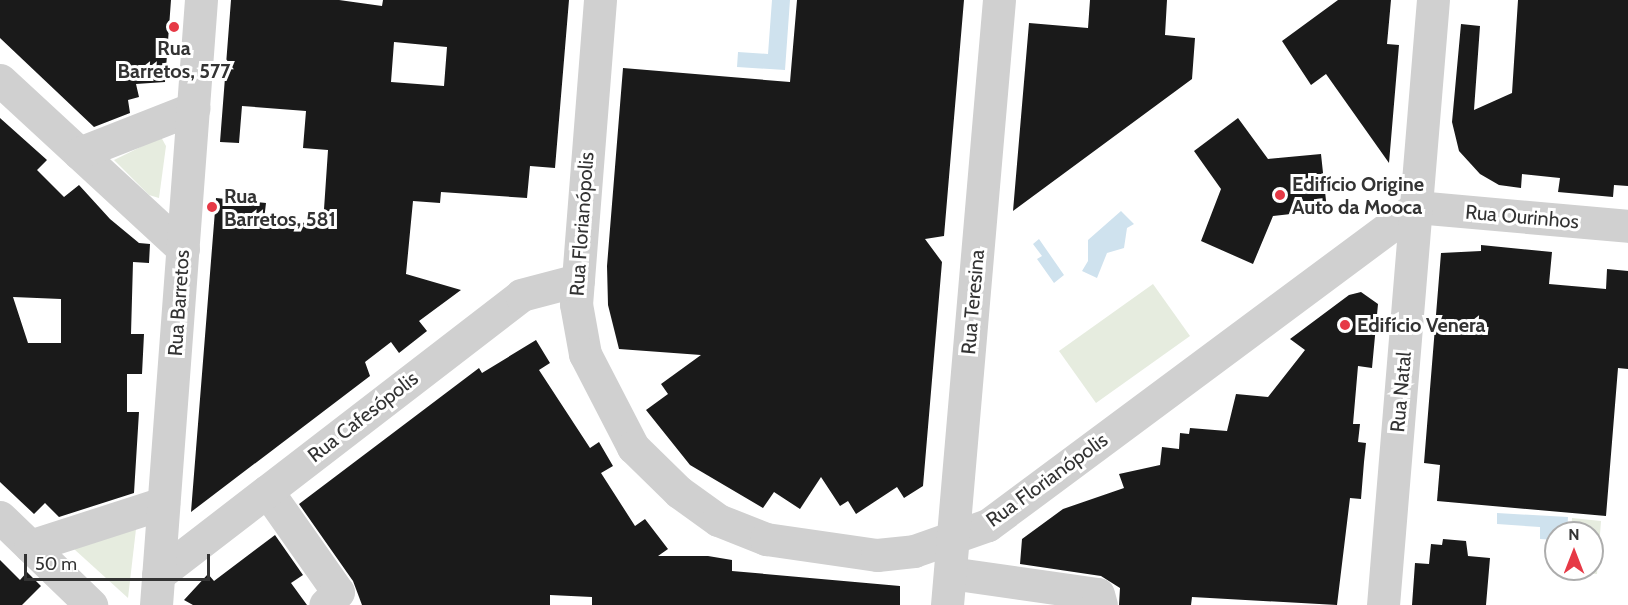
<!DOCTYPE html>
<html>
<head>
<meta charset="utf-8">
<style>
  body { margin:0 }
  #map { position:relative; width:1628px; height:605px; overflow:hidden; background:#fff; font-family:Cabin,sans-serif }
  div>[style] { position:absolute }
  .green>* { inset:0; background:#e6ecdf }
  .water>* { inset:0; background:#cfe2ee }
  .building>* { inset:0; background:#1a1a1a }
  .minor>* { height:33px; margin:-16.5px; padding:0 16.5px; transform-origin:16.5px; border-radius:16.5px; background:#d0d0d0 }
  .dots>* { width:16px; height:16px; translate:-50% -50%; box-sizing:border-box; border:3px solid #fff; border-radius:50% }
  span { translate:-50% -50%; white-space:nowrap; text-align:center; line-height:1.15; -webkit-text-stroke:6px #fff; paint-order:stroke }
  .poi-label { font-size:20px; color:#333; font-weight:700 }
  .left { translate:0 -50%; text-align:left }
  .street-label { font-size:20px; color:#333 }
  .north { position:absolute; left:1544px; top:521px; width:60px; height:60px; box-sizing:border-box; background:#fff; border:2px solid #adadad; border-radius:50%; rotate:0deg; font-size:16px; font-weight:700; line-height:24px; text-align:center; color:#333 }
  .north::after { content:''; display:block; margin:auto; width:21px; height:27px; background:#e63946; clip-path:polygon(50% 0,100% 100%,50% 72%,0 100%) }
  .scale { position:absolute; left:24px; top:554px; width:186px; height:27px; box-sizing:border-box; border:3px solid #333; border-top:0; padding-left:8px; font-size:18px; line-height:21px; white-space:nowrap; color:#333; -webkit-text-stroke:4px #fff; paint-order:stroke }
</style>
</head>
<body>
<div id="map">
  <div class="green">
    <i style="clip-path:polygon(161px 137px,166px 146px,159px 198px,149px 195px,114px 160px)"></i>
    <i style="clip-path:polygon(1153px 284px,1190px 336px,1096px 403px,1059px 351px)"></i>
    <i style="clip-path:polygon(1572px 518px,1601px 521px,1597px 574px,1567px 572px,1592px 569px,1592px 533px,1571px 533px)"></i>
    <i style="clip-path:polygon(136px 529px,128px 598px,74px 549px)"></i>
  </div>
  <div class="water">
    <i style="clip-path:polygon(772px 0,790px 0,785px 70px,737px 67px,738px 52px,768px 54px)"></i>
    <i style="clip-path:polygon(1121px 211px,1134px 224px,1127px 228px,1124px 248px,1107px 253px,1097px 278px,1082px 271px,1088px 261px,1088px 240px)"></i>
    <i style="clip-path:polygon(1039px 239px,1064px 275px,1054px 283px,1037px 259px,1042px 256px,1033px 244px)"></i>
    <i style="clip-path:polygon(1497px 513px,1568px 517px,1567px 533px,1556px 533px,1556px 540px,1540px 539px,1540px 527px,1497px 524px)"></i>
  </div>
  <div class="building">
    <i style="clip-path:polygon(0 0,171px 0,165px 82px,136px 84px,139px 97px,128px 100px,130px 113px,94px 127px,0 38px)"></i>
    <i style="clip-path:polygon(evenodd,231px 0,339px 0,382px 6px,383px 0,569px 0,555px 168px,530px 166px,527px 198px,441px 192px,440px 203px,413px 201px,406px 274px,461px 290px,419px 321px,427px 331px,399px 353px,391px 342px,365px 362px,370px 376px,191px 512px,216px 198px,266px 203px,264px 220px,323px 224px,328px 150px,303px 148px,306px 111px,242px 106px,239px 143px,220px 142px,231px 0,394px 42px,447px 47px,444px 86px,391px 82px,394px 42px)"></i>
    <i style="clip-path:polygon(797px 0,964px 0,944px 236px,925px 239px,942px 262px,923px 486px,904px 498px,897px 487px,856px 514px,848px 501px,840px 506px,821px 477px,800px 509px,774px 492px,763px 508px,690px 465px,646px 410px,668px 394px,661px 384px,701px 355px,619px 349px,608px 305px,607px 266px,623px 68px,790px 82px)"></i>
    <i style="clip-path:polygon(1090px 0,1167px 0,1165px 35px,1195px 38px,1192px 79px,1013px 211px,1029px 23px,1088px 28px)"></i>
    <i style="clip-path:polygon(1338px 0,1391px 0,1387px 44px,1399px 45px,1389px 163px,1326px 74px,1311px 85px,1282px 41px)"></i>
    <i style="clip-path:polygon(1518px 0,1628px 0,1628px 186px,1614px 185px,1613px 197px,1558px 192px,1560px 178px,1522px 174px,1521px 188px,1499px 185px,1480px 174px,1459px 151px,1452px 122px,1461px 24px,1480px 26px,1474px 110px,1512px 93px)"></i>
    <i style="clip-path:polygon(evenodd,0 118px,47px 160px,37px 170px,64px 197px,79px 185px,110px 219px,139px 243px,150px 244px,149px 263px,133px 262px,131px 334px,144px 334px,142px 374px,127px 374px,127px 412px,139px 412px,134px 493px,59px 517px,45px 503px,34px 514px,0 482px,0 118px,13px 297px,61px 299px,61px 343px,28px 343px,13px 297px)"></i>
    <i style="clip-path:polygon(1238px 118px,1268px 159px,1321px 154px,1327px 210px,1273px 216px,1253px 264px,1201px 241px,1221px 189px,1194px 151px)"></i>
    <i style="clip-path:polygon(1481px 245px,1552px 252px,1549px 284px,1606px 289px,1607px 269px,1628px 271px,1628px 369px,1618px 368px,1606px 516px,1437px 501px,1440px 465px,1424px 463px,1441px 253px,1481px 251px)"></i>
    <i style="clip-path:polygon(1361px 292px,1378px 304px,1372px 368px,1358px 366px,1353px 424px,1360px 424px,1358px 442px,1366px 443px,1364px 462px,1361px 499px,1350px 498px,1337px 605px,1192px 597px,1191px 605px,1119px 605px,1120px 588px,1101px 576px,1020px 564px,1022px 539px,1063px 509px,1124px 488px,1119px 474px,1160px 465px,1162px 447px,1179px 449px,1180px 433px,1189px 434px,1190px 428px,1227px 431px,1236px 394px,1268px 397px,1305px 350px,1290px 339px,1349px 295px)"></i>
    <i style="clip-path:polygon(536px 340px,550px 363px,539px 370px,590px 448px,599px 442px,613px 466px,601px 473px,635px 526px,645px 519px,668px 549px,658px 556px,708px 556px,732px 560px,732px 571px,900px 586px,900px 605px,592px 605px,592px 597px,550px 595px,550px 605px,362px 605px,353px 581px,299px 504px,479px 368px,482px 373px)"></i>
    <i style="clip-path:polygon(275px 535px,303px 575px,291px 583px,307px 605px,193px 605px,184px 600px,208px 574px,214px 581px)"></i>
    <i style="clip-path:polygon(1443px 539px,1466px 541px,1468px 556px,1490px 558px,1486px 605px,1412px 605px,1415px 563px,1429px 564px,1431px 544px,1442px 545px)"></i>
    <i style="clip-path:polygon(0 560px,20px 580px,27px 572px,41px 586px,22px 605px,0 605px)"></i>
  </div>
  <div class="minor">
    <i style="left:600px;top:0;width:305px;rotate:94.5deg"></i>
    <i style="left:576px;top:304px;width:51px;rotate:79.8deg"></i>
    <i style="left:585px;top:354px;width:105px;rotate:62.7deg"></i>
    <i style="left:633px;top:447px;width:64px;rotate:44.4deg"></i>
    <i style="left:679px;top:492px;width:48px;rotate:35.7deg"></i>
    <i style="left:718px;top:520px;width:52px;rotate:21.6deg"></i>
    <i style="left:766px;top:539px;width:112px;rotate:8.2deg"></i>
    <i style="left:877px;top:555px;width:37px;rotate:-6deg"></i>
    <i style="left:914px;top:551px;width:78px;rotate:-19.4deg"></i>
    <i style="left:988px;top:525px;width:533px;rotate:-36.61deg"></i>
    <i style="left:1416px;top:207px;width:213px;rotate:5.1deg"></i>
    <i style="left:0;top:80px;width:249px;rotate:42.7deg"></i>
    <i style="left:79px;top:153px;width:123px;rotate:-21.4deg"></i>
    <i style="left:267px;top:491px;width:123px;rotate:54.9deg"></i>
    <i style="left:338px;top:592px;width:18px;rotate:135deg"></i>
    <i style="left:0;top:517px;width:127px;rotate:44deg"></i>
    <i style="left:30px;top:546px;width:140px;rotate:-17.9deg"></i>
    <i style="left:950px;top:573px;width:149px;rotate:8.1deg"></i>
    <i style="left:1098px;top:594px;width:11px;rotate:75deg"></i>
    <i style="left:158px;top:575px;width:458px;rotate:-37.6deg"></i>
    <i style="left:521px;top:295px;width:59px;rotate:-14.7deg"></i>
    <i style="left:156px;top:605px;width:607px;rotate:-85.75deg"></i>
    <i style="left:947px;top:605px;width:607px;rotate:-85.09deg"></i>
    <i style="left:1383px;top:605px;width:607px;rotate:-85.28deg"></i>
  </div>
  <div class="dots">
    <i style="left:174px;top:27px;background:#e63946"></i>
    <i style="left:1280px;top:195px;background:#e63946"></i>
    <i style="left:212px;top:207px;background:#e63946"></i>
    <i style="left:1345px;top:325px;background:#e63946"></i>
  </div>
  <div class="poi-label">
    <span style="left:174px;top:60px">Rua<br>Barretos, 577</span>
    <span class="left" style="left:1292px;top:196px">Edifício Origine<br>Auto da Mooca</span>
    <span class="left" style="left:224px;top:208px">Rua<br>Barretos, 581</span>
    <span class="left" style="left:1357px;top:325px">Edifício Venera</span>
  </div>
  <div class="street-label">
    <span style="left:1522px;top:217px;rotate:5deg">Rua Ourinhos</span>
    <span style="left:582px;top:224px;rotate:-86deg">Rua Florianópolis</span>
    <span style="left:973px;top:302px;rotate:-85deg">Rua Teresina</span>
    <span style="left:179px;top:303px;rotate:-86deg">Rua Barretos</span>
    <span style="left:1401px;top:392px;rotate:-85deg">Rua Natal</span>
    <span style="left:363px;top:417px;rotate:-38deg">Rua Cafesópolis</span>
    <span style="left:1047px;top:480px;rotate:-36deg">Rua Florianópolis</span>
  </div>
  <div class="north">N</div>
  <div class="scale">50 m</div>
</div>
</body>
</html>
